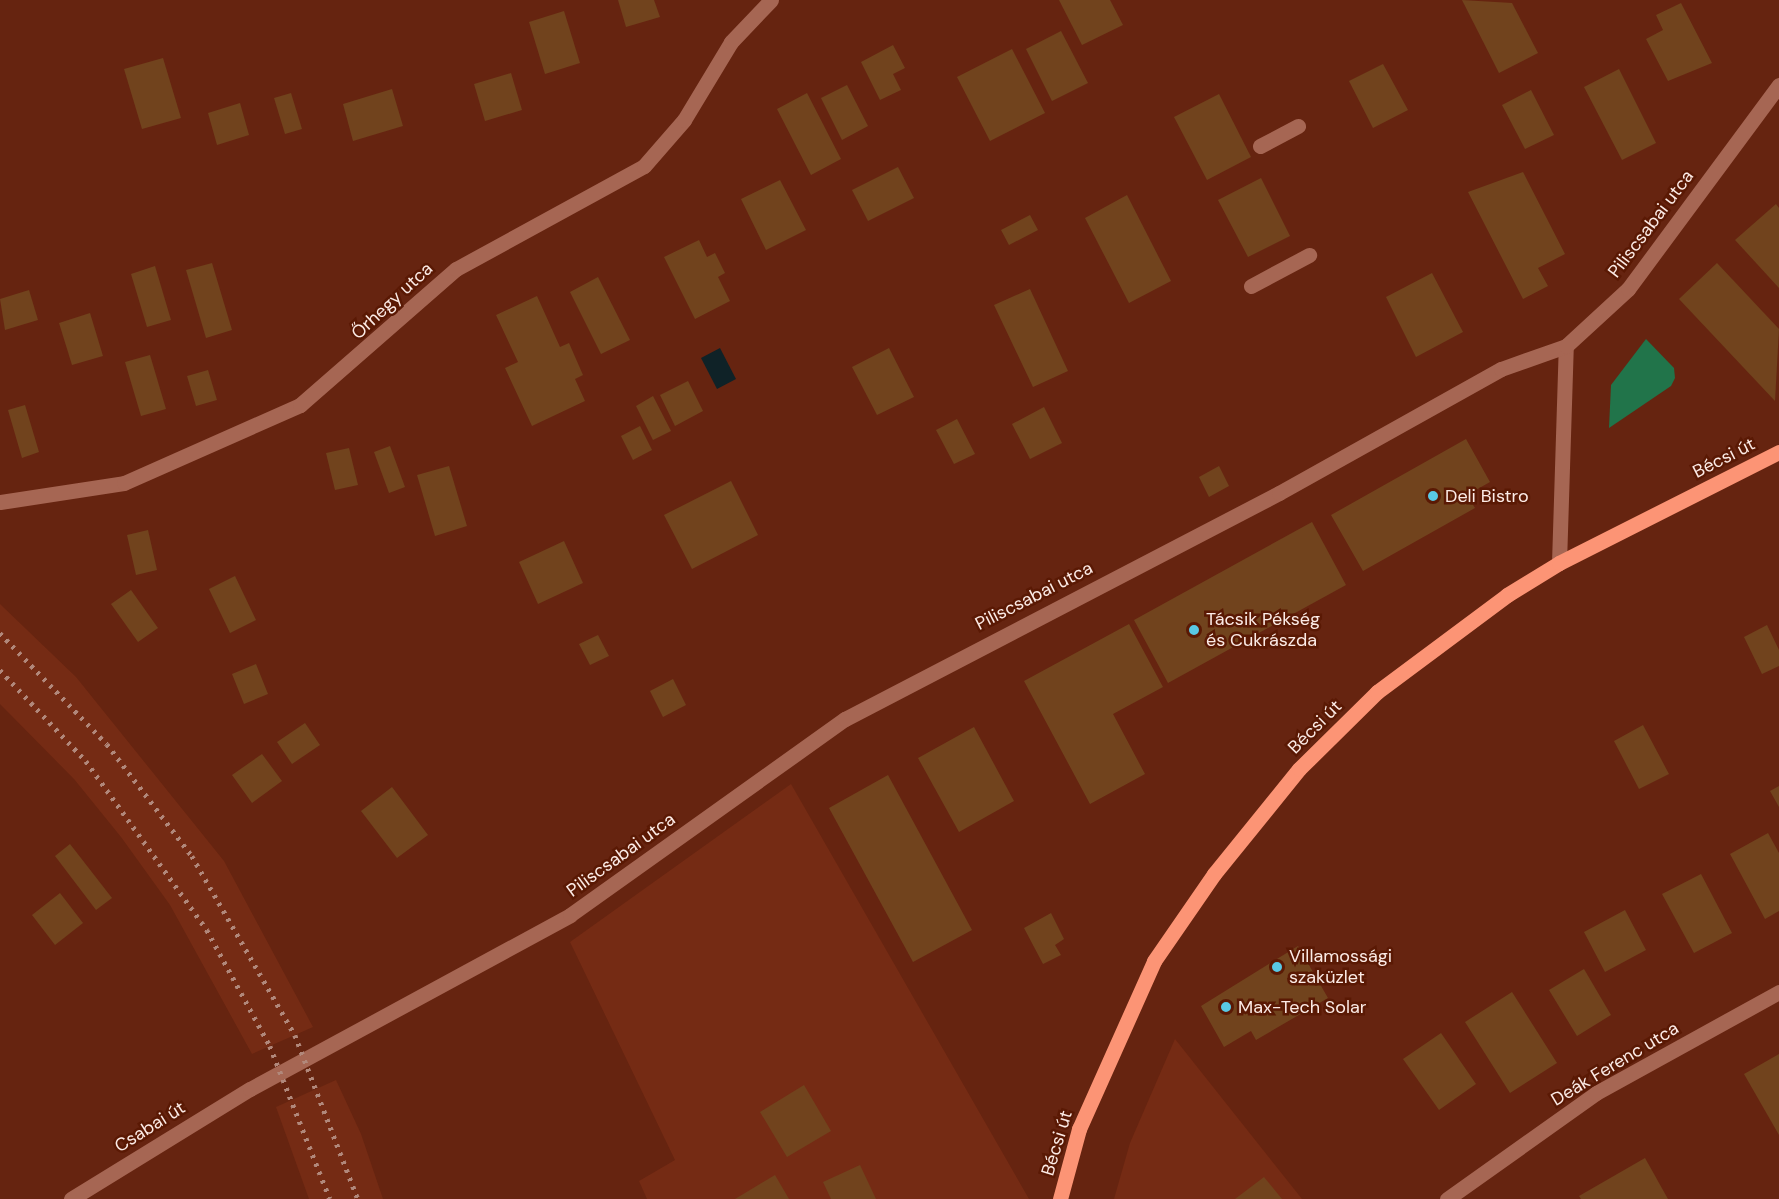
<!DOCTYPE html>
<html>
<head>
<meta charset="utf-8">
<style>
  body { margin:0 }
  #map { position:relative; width:1779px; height:1199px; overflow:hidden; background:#662410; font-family:"DM Sans",sans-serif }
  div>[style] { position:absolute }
  .built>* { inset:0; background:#752b14 }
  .green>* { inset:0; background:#21744a }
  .water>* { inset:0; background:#0f2227 }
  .building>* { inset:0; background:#71431d }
  .lane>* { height:15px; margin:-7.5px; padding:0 7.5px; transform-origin:7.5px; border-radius:7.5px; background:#a66653 }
  .street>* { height:15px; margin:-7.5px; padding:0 7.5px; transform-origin:7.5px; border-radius:7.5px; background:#a66653 }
  .primary>* { height:15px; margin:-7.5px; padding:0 7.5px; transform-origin:7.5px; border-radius:7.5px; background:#fc9475 }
  .rail>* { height:4.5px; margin-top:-2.25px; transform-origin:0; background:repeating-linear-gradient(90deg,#b1887b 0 3px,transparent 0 9px) }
  .dots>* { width:16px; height:16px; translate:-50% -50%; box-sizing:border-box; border:3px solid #5a1904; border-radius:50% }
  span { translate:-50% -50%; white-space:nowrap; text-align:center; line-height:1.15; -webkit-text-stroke:5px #5a1904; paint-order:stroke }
  .street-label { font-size:18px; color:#fcebe6 }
  .poi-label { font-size:18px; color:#fcebe6 }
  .left { translate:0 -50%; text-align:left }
</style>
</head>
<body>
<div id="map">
  <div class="built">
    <i style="clip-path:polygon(0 604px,76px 677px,224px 861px,313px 1027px,252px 1054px,170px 905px,121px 837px,74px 779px,0 704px)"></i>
    <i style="clip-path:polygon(791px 784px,1029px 1199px,647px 1199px,639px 1181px,675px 1160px,570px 942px)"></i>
    <i style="clip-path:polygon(1175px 1039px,1302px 1199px,1114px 1199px,1130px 1143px)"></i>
    <i style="clip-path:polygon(336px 1080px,361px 1134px,383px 1199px,309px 1199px,276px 1107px)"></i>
  </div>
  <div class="green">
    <i style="clip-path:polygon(1646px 339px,1674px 368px,1675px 378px,1671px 386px,1609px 428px,1611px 385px)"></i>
  </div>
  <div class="water">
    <i style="clip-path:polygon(720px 348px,736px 379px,717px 389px,701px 358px)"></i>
  </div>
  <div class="building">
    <i style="clip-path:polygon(618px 0,654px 0,660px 17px,626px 27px)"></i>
    <i style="clip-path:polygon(1059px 0,1110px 0,1123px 25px,1082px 45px)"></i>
    <i style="clip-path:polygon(1462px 0,1512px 3px,1538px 53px,1499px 73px)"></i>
    <i style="clip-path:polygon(1681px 3px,1712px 63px,1668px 81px,1646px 39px,1663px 30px,1656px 15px)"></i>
    <i style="clip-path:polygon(564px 11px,580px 63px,545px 74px,529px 22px)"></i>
    <i style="clip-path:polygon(1061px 31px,1088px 83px,1052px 101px,1026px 49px)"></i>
    <i style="clip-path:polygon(893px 45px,905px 68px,893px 74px,901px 90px,880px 100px,861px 62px)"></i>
    <i style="clip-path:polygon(1012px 49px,1045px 113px,990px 141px,957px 77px)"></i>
    <i style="clip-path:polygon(163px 58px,181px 118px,142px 129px,124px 69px)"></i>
    <i style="clip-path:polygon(1383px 64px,1408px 110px,1373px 128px,1349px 81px)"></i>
    <i style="clip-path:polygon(1619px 69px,1656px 143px,1622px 160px,1584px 87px)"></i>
    <i style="clip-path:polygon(511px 73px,522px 110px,485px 121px,474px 84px)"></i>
    <i style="clip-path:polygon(847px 85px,868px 126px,842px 140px,821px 98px)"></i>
    <i style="clip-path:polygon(392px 89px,403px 126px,353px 141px,343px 104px)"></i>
    <i style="clip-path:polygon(1531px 90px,1554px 135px,1525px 149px,1502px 105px)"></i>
    <i style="clip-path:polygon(291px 93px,302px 129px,285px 134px,274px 98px)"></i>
    <i style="clip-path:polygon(807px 93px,841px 159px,811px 175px,777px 109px)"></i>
    <i style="clip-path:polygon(1219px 94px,1251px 157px,1207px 180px,1174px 117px)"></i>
    <i style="clip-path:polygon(240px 103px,249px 135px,217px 145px,208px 113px)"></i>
    <i style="clip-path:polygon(898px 167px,914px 198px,868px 221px,852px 190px)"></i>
    <i style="clip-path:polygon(1523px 172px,1565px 254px,1538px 268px,1548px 286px,1523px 299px,1468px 192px)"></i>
    <i style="clip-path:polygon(1261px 178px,1290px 236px,1248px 257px,1218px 200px)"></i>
    <i style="clip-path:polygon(780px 180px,806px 230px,766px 250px,741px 199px)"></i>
    <i style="clip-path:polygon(1127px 195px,1171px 281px,1129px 303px,1085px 218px)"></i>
    <i style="clip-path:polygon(1776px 204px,1779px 208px,1779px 288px,1735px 240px)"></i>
    <i style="clip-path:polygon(1030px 215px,1038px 230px,1009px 245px,1001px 230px)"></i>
    <i style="clip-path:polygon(699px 240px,707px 257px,715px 253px,725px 273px,718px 277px,730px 301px,695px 319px,664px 257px)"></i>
    <i style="clip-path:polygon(212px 263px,232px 330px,206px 338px,186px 270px)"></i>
    <i style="clip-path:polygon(1717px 263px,1779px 329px,1775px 401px,1679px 299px)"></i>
    <i style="clip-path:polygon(155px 266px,171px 320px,147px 327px,131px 274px)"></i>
    <i style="clip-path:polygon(1432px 273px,1463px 332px,1416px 357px,1386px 297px)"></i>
    <i style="clip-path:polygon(598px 277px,630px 340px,601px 354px,570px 292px)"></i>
    <i style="clip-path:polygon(1030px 289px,1068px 371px,1033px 387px,994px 305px)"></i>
    <i style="clip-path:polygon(29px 290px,38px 320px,5px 330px,0 299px)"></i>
    <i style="clip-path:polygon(537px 296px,560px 347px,569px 343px,583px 375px,575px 379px,585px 401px,532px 426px,505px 368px,518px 362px,496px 315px)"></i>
    <i style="clip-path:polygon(90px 313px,103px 356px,72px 365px,59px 323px)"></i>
    <i style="clip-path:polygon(889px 348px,914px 397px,877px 415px,852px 367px)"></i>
    <i style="clip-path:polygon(150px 355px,166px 409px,141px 416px,125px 362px)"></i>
    <i style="clip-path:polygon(208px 370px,217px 400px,196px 406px,187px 376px)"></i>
    <i style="clip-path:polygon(688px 381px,703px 411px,675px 426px,660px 395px)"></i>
    <i style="clip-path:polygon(653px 396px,671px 431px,653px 440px,636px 406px)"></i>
    <i style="clip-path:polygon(25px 405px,39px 452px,22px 458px,8px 410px)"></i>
    <i style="clip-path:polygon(1044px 407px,1062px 443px,1030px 459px,1012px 424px)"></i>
    <i style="clip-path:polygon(957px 419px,975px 454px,954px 464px,936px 430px)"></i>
    <i style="clip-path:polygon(640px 426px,652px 450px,633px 460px,621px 436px)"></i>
    <i style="clip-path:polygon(1466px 439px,1490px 482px,1467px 495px,1475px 508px,1363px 571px,1331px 515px)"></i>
    <i style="clip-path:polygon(390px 446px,405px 487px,389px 493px,374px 452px)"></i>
    <i style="clip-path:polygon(349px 448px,358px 485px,335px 490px,326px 453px)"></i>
    <i style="clip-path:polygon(449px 466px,467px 526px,435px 536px,417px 475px)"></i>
    <i style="clip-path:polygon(1219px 466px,1229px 486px,1209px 497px,1199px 477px)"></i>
    <i style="clip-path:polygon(731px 481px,758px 535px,692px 569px,664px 515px)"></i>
    <i style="clip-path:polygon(1312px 522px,1346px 585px,1168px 683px,1134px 620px)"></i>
    <i style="clip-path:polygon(148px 530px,157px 570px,136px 575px,127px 535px)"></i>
    <i style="clip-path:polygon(564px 541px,583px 583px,538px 604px,519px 562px)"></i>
    <i style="clip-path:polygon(235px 576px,256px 620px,230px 633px,209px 589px)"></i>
    <i style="clip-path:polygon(131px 590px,158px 628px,138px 642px,111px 604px)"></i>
    <i style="clip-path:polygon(1129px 624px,1163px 687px,1113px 714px,1145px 774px,1090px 804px,1024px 681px)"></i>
    <i style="clip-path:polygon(1767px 625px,1779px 650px,1779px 666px,1762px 674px,1744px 637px)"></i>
    <i style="clip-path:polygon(598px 635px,609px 656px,590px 665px,579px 644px)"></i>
    <i style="clip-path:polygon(256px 664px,268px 694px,244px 704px,232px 674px)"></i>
    <i style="clip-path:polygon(673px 679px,686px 705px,663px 717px,650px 691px)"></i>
    <i style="clip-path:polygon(305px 723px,320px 745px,292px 764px,277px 742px)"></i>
    <i style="clip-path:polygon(1643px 725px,1669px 774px,1639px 789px,1614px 741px)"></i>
    <i style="clip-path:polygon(974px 727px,1014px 801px,959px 832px,918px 758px)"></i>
    <i style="clip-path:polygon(262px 754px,282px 781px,252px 803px,232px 775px)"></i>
    <i style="clip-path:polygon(888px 775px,972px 930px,913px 962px,829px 808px)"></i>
    <i style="clip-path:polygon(1779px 786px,1779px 807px,1770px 791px)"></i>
    <i style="clip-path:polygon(392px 787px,428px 835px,397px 858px,361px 811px)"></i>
    <i style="clip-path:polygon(1768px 833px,1779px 853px,1779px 911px,1765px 919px,1730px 854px)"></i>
    <i style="clip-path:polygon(70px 844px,112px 898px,96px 910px,55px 856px)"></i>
    <i style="clip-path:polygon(1701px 874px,1732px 933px,1694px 953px,1662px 894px)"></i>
    <i style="clip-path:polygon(60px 893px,83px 923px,55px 945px,32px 915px)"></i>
    <i style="clip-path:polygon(1625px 910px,1646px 950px,1605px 972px,1584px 932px)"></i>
    <i style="clip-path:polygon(1051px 913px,1064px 939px,1055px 945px,1061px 955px,1043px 964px,1024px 928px)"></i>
    <i style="clip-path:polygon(1298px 946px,1328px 998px,1256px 1040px,1251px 1031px,1224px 1047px,1201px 1006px)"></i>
    <i style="clip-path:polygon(1584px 969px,1611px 1015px,1577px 1036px,1549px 990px)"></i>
    <i style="clip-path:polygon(1512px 992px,1557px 1063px,1510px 1093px,1465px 1022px)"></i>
    <i style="clip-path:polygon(1441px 1033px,1476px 1084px,1439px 1110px,1403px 1059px)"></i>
    <i style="clip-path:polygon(1779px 1054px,1779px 1135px,1744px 1074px)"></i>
    <i style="clip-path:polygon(804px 1085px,831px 1131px,787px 1157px,760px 1112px)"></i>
    <i style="clip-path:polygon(1645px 1158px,1668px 1199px,1581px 1199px,1579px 1196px)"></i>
    <i style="clip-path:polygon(860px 1165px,876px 1199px,831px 1199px,823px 1182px)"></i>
    <i style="clip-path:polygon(775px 1175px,789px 1199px,735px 1199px)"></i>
    <i style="clip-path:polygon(1264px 1177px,1282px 1199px,1235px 1199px)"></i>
  </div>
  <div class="lane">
    <i style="left:1260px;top:146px;width:43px;rotate:-27.8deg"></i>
    <i style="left:1251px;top:286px;width:66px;rotate:-28.1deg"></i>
  </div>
  <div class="street">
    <i style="left:0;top:502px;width:125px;rotate:-8.7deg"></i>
    <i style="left:124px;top:483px;width:193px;rotate:-23.9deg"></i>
    <i style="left:300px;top:405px;width:207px;rotate:-41.1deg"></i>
    <i style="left:456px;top:269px;width:214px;rotate:-28.7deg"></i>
    <i style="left:644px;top:166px;width:61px;rotate:-49deg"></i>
    <i style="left:684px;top:120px;width:91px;rotate:-58.9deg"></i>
    <i style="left:731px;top:42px;width:58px;rotate:-46.4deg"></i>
    <i style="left:1559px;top:563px;width:217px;rotate:-88.2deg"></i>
    <i style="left:71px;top:1199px;width:210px;rotate:-31.6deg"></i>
    <i style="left:250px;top:1089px;width:364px;rotate:-28.5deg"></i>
    <i style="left:570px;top:915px;width:338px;rotate:-35.5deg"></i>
    <i style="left:845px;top:719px;width:489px;rotate:-27.5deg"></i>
    <i style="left:1279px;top:493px;width:254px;rotate:-29.2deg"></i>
    <i style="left:1501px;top:369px;width:69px;rotate:-19.5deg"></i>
    <i style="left:1566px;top:346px;width:84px;rotate:-42.6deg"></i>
    <i style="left:1628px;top:289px;width:254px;rotate:-53.5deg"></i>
    <i style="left:1447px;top:1199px;width:183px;rotate:-35.4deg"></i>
    <i style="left:1596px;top:1093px;width:209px;rotate:-28.9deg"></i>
  </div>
  <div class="primary">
    <i style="left:1060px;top:1199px;width:73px;rotate:-74.8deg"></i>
    <i style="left:1079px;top:1129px;width:184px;rotate:-65.9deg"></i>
    <i style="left:1154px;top:961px;width:106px;rotate:-55.4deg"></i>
    <i style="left:1214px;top:874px;width:135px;rotate:-51deg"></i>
    <i style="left:1299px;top:769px;width:110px;rotate:-44.6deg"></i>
    <i style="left:1377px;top:692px;width:162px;rotate:-36.7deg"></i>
    <i style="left:1507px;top:595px;width:61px;rotate:-31.6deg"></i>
    <i style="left:1559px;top:563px;width:246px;rotate:-26.8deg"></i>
  </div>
  <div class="rail">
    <i style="left:0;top:633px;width:154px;rotate:46.1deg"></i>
    <i style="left:107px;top:744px;width:141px;rotate:52.8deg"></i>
    <i style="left:192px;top:856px;width:207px;rotate:60.1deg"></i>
    <i style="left:295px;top:1035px;width:176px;rotate:69deg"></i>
    <i style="left:0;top:670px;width:125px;rotate:46.6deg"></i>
    <i style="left:86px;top:761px;width:208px;rotate:54.4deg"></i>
    <i style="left:207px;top:930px;width:132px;rotate:61.5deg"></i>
    <i style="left:270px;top:1046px;width:164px;rotate:68.6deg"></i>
  </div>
  <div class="dots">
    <i style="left:1433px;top:496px;background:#59c8e4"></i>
    <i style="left:1194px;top:630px;background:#59c8e4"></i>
    <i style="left:1277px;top:967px;background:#59c8e4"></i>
    <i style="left:1226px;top:1007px;background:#59c8e4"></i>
  </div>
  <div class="street-label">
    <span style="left:1651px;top:224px;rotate:-53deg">Piliscsabai utca</span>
    <span style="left:392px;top:301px;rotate:-43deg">Őrhegy utca</span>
    <span style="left:1724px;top:458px;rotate:-27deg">Bécsi út</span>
    <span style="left:1034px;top:596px;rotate:-27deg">Piliscsabai utca</span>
    <span style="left:1315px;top:727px;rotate:-45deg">Bécsi út</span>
    <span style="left:621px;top:855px;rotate:-36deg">Piliscsabai utca</span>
    <span style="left:1615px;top:1064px;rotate:-31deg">Deák Ferenc utca</span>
    <span style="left:150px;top:1127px;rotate:-32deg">Csabai út</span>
    <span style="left:1057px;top:1143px;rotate:-73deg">Bécsi út</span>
  </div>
  <div class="poi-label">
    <span class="left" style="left:1445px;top:496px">Deli Bistro</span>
    <span class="left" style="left:1206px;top:630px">Tácsik Pékség<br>és Cukrászda</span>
    <span class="left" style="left:1289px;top:967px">Villamossági<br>szaküzlet</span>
    <span class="left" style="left:1238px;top:1007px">Max-Tech Solar</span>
  </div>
</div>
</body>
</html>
